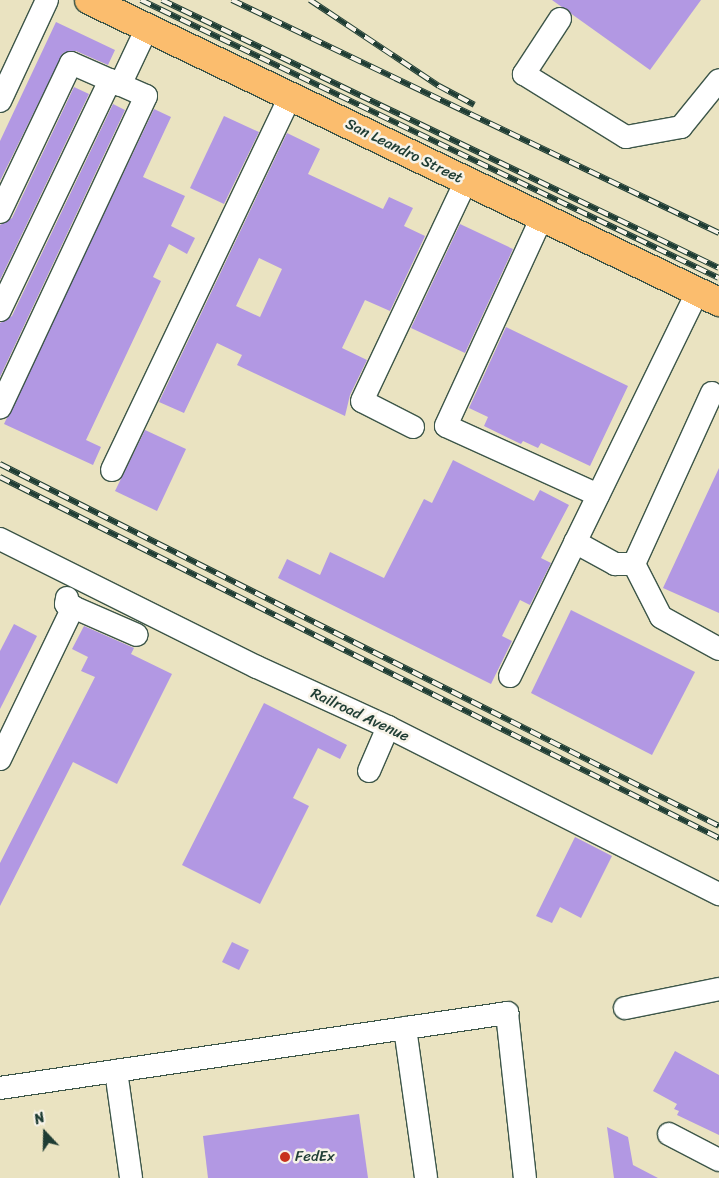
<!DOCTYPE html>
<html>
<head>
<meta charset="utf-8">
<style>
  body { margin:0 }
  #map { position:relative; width:719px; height:1178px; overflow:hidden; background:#eae3c1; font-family:Sriracha,sans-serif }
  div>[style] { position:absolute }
  .building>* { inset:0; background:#b298e3 }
  .roads { filter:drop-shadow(1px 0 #3d5649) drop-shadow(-1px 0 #3d5649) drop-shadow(0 1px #3d5649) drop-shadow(0 -1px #3d5649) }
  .minor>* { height:22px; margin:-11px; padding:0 11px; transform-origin:11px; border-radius:11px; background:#fff }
  .major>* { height:28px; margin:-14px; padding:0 14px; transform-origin:14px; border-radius:14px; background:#fbbd6e }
  .rail>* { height:5.5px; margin-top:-2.75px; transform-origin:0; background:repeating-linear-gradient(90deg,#f7f3e8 0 11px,#1f3d34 0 22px); box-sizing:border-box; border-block:1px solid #1f3d34 }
  .dots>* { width:14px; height:14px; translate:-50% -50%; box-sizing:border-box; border:2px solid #f7f3e8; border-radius:50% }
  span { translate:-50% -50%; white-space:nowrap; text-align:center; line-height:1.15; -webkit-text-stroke:5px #f7f3e8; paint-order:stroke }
  .street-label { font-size:15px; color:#1f3d34 }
  .poi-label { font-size:15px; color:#1f3d34 }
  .left { translate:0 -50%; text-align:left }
  .north { position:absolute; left:20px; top:1108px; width:50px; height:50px; -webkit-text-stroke:4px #f7f3e8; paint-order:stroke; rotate:339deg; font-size:14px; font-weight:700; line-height:20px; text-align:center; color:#1f3d34 }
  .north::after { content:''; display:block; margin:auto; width:18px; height:22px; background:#1f3d34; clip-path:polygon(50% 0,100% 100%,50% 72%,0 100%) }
</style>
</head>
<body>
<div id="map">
  <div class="building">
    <i style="clip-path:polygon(552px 0,701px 0,650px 70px)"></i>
    <i style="clip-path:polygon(56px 22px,115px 50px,108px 65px,76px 51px,63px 53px,0 181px,0 141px)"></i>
    <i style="clip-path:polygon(74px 87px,89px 94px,0 280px,0 225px,12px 218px)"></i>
    <i style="clip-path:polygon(113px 104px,125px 110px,0 377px,0 323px,12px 316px)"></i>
    <i style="clip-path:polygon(154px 109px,171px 117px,143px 177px,185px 196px,171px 226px,195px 238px,187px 254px,169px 244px,153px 277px,161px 281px,86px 440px,101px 447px,93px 465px,4px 424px)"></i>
    <i style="clip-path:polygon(224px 116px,259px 132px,224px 204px,190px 188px)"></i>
    <i style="clip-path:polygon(evenodd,287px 133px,320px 149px,308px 174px,383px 209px,389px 197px,413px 208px,404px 226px,425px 236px,390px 311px,365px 300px,342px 348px,367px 360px,350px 395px,345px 416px,237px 365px,242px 355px,217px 343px,184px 413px,159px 402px,287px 133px,259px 258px,282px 269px,260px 317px,236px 306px,259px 258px)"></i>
    <i style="clip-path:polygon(460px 224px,513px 249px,465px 353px,411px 328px)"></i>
    <i style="clip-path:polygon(506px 327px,628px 386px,590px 466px,541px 443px,538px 448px,523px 441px,521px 444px,484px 426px,488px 417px,469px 408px)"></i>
    <i style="clip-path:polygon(145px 430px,186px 449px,157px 511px,115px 491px)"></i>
    <i style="clip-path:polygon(453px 460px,534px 501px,540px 490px,569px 505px,541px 558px,551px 563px,530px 605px,520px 600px,502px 636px,512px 641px,491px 684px,278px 578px,287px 559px,320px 575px,330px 552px,384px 578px,424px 499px,432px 503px)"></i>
    <i style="clip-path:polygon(719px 468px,719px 613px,663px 588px)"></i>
    <i style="clip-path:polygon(571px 610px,695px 672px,652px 755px,531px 693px)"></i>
    <i style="clip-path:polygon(14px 624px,37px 636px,0 709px,0 651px)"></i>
    <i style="clip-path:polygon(84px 626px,134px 648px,131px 654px,172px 674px,117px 784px,73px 762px,0 906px,0 863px,95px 677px,81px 671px,88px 657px,72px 649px)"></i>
    <i style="clip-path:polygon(264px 703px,347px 745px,340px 759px,318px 748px,293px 798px,309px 806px,260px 904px,182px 865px)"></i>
    <i style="clip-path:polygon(575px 837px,612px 856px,581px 918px,560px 907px,552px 923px,536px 916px)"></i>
    <i style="clip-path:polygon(232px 942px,249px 950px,239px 970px,222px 962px)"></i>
    <i style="clip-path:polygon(675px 1051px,719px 1075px,719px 1135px,677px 1115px,679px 1111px,674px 1109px,677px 1104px,653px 1091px)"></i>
    <i style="clip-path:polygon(359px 1114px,368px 1178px,208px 1178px,203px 1136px)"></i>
    <i style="clip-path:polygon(607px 1127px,628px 1137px,633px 1165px,658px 1178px,614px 1178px)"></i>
  </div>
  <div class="roads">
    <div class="minor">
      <i style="left:560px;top:19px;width:66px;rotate:123.2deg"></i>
      <i style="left:524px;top:74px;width:120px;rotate:31.7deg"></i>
      <i style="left:626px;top:137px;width:56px;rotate:-10.3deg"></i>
      <i style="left:681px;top:127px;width:60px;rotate:-51deg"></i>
      <i style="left:120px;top:85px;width:63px;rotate:-64.7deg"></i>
      <i style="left:0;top:101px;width:111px;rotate:-65deg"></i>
      <i style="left:0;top:212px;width:165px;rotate:-64.5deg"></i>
      <i style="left:71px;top:63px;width:82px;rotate:23.7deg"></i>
      <i style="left:146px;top:96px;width:344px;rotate:115.1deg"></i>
      <i style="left:542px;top:217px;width:230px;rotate:114.7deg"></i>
      <i style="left:446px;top:426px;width:167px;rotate:24.4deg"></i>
      <i style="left:0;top:310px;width:255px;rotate:-64.4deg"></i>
      <i style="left:413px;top:427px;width:57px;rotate:-153deg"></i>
      <i style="left:362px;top:401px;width:243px;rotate:-64.7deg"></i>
      <i style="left:112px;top:470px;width:413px;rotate:-64.5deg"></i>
      <i style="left:0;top:539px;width:287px;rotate:26.5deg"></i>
      <i style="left:257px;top:667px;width:144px;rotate:24.6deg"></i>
      <i style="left:388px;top:727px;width:371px;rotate:26.8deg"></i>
      <i style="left:575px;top:542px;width:46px;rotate:28.8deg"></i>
      <i style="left:615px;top:564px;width:19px"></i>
      <i style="left:634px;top:564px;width:188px;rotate:-65.5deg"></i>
      <i style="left:634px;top:564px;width:59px;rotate:63deg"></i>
      <i style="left:661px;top:617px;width:66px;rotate:28.9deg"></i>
      <i style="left:67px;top:598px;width:6px;rotate:99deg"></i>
      <i style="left:66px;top:604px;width:77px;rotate:23.6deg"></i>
      <i style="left:510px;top:676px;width:427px;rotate:-64deg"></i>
      <i style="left:0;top:759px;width:169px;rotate:-64.3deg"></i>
      <i style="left:369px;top:771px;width:48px;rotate:-66.6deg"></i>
      <i style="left:625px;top:1008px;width:96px;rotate:-11.4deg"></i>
      <i style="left:405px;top:1028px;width:151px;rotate:82deg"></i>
      <i style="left:116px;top:1071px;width:108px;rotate:82deg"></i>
      <i style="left:0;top:1088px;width:513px;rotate:-8.41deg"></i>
      <i style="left:507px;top:1013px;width:166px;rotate:83.8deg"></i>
      <i style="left:669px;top:1134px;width:56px;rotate:27.5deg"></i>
    </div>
    <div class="major">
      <i style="left:89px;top:0;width:699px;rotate:25.61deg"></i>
    </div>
  </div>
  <div class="rail">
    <i style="left:141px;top:0;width:641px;rotate:25.69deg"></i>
    <i style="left:162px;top:0;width:618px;rotate:25.69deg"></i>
    <i style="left:232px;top:0;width:540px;rotate:25.57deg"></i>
    <i style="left:310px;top:0;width:155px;rotate:33.7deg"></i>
    <i style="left:439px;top:86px;width:40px;rotate:28deg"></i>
    <i style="left:0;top:464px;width:805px;rotate:26.72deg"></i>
    <i style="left:0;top:477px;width:805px;rotate:26.66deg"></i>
  </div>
  <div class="dots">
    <i style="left:285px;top:1157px;background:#c8321e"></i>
  </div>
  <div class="street-label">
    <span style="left:404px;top:151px;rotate:26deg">San Leandro Street</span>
    <span style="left:360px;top:715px;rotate:25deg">Railroad Avenue</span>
  </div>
  <div class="poi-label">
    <span class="left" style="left:295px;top:1157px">FedEx</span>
  </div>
  <div class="north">N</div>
</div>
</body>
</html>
